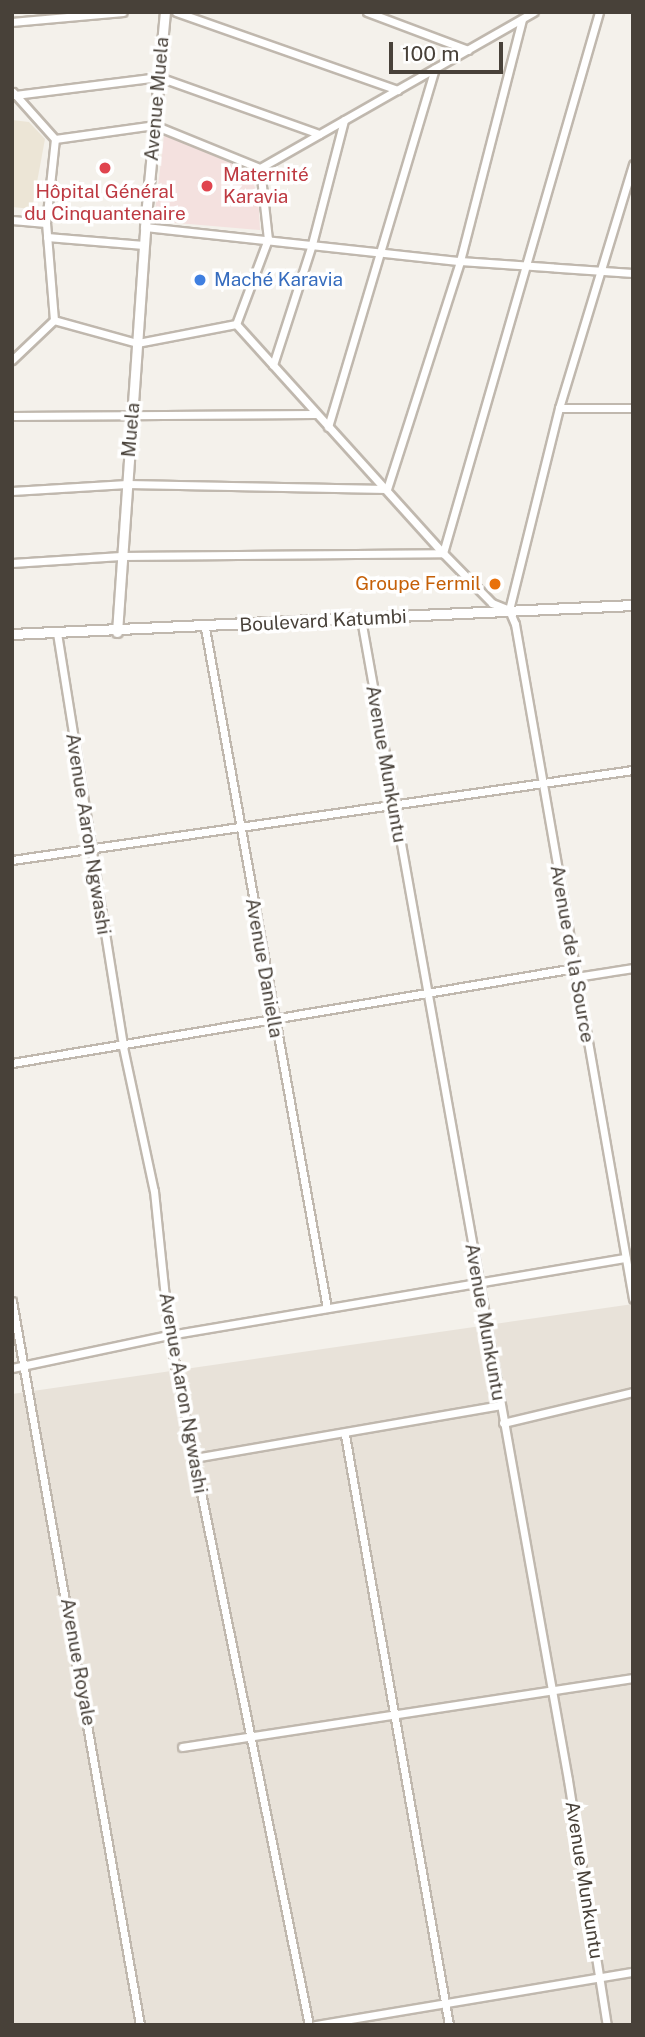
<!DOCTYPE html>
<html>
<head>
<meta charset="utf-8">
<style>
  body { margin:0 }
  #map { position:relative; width:645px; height:2037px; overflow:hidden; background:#f4f1eb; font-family:"Public Sans",sans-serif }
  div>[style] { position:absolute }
  .residential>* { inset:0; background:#e8e2d9 }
  .education>* { inset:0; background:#ece5d6 }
  .medical>* { inset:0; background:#f4e1df }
  .roads { filter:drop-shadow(2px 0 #c0b8ae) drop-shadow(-2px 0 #c0b8ae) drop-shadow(0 2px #c0b8ae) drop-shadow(0 -2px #c0b8ae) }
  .minor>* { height:7px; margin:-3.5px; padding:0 3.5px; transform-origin:3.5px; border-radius:3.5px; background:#fff }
  .tertiary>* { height:9px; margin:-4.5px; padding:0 4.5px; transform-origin:4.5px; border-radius:4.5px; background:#fff }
  .dots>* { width:19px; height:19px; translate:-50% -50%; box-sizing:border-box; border:4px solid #fff; border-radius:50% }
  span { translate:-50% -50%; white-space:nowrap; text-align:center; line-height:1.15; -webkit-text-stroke:7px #fff; paint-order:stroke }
  .street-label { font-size:19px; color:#484139 }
  .health-label { font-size:19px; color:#be3a42 }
  .left { translate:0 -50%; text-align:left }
  .shop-label { font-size:19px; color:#366cbe }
  .food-label { font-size:19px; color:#c56008 }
  .right { translate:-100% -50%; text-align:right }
  .frame { position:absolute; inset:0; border:14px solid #484139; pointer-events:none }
  .scale { position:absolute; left:389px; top:42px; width:114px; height:32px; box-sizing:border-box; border:4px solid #484139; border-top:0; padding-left:9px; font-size:21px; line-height:24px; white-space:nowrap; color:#484139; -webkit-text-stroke:5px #fff; paint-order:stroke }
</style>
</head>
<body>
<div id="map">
  <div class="residential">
    <i style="clip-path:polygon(633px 1304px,633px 2025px,12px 2025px,12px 1394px)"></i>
  </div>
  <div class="education">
    <i style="clip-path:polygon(12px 120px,29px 122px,45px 139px,32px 209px,12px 207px)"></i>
  </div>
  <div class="medical">
    <i style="clip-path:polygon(164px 135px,246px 168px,258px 194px,260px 230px,154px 221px)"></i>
  </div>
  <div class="roads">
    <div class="minor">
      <i style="left:176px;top:12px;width:235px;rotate:19.4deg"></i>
      <i style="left:367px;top:12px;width:108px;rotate:20.6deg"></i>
      <i style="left:12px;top:22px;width:111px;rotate:-5.1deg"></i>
      <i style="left:13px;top:92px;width:63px;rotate:48.2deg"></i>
      <i style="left:15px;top:95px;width:145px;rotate:-7.1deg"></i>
      <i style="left:159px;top:77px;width:170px;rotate:19.6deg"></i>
      <i style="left:154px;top:125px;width:114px;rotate:22.1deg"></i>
      <i style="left:260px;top:168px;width:71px;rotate:83.6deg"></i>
      <i style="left:268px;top:239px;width:91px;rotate:110.6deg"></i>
      <i style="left:236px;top:324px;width:101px;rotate:169.1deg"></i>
      <i style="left:137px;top:343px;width:86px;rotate:-164.5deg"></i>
      <i style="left:54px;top:320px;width:97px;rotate:-94.7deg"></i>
      <i style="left:46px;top:223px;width:84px;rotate:-83.9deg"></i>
      <i style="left:55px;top:139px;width:100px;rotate:-8deg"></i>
      <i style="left:260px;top:168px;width:315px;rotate:-29.7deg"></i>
      <i style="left:12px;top:220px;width:34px;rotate:5deg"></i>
      <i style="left:145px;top:227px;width:317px;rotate:6.2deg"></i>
      <i style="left:460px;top:261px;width:173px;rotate:4deg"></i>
      <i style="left:47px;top:237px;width:97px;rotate:4.7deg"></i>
      <i style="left:236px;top:324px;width:309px;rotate:47.9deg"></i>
      <i style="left:443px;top:553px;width:70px;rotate:45.6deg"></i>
      <i style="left:492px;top:603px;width:18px;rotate:22deg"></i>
      <i style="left:12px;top:360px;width:58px;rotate:-43.6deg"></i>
      <i style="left:273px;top:365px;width:127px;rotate:-72.1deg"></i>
      <i style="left:312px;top:244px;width:128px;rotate:-75.5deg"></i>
      <i style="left:559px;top:408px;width:74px"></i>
      <i style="left:12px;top:416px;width:304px;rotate:-0.4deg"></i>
      <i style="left:328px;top:427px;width:374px;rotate:-73.4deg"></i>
      <i style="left:12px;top:491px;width:115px;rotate:-3.5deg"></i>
      <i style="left:127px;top:484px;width:260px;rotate:1.1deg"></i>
      <i style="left:387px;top:489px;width:239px;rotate:-72.2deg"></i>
      <i style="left:460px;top:261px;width:249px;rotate:-75.6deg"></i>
      <i style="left:12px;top:563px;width:109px;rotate:-3.7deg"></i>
      <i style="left:121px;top:556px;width:322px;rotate:-0.5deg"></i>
      <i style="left:443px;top:553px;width:563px;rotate:-73.91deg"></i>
      <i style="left:509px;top:610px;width:15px;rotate:67deg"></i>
      <i style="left:515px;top:624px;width:685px;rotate:80.08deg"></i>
      <i style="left:509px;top:610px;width:208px;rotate:-76.1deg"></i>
      <i style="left:559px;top:408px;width:255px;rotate:-73.1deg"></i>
      <i style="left:361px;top:619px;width:1179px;rotate:79.89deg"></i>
      <i style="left:568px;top:1780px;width:248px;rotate:81deg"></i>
      <i style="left:205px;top:628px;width:691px;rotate:79.83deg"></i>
      <i style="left:57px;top:633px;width:419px;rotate:80.9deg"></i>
      <i style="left:123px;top:1047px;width:147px;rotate:77.9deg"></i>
      <i style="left:154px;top:1191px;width:145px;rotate:84.1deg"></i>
      <i style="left:169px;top:1335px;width:704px;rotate:78.53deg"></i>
      <i style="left:12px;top:860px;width:627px;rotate:-8.25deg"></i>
      <i style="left:576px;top:977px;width:58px;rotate:-9deg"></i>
      <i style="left:12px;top:1063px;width:571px;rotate:-9.58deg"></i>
      <i style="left:12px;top:1301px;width:735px;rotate:79.97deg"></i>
      <i style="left:12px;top:1368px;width:160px;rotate:-11.9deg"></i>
      <i style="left:169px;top:1335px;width:463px;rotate:-9.6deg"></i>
      <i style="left:503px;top:1423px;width:134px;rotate:-13.4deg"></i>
      <i style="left:345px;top:1435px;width:599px;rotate:80deg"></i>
      <i style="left:194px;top:1458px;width:311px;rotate:-9.8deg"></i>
      <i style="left:182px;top:1747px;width:456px;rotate:-8.7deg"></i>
      <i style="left:315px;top:2025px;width:322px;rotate:-9.5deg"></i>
    </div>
    <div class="tertiary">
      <i style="left:117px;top:632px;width:406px;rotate:-86deg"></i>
      <i style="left:145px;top:227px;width:216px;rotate:-84.7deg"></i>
      <i style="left:12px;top:634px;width:622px;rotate:-2.67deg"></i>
    </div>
  </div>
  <div class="dots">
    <i style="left:105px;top:168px;background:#e0444e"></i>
    <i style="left:207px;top:186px;background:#e0444e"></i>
    <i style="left:200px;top:280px;background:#3f7fe0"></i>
    <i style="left:495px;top:584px;background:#e8710a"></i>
  </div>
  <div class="street-label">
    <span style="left:157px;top:99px;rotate:-85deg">Avenue Muela</span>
    <span style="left:131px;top:430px;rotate:-85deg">Muela</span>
    <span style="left:323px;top:621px;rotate:-3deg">Boulevard Katumbi</span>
    <span style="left:386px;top:764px;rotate:80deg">Avenue Munkuntu</span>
    <span style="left:88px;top:834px;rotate:81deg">Avenue Aaron Ngwashi</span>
    <span style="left:572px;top:954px;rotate:80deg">Avenue de la Source</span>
    <span style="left:264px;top:968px;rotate:80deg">Avenue Daniella</span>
    <span style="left:485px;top:1322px;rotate:80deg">Avenue Munkuntu</span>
    <span style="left:183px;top:1393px;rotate:80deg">Avenue Aaron Ngwashi</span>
    <span style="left:78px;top:1662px;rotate:80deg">Avenue Royale</span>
    <span style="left:584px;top:1880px;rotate:81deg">Avenue Munkuntu</span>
  </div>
  <div class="health-label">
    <span class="left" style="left:223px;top:186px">Maternité<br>Karavia</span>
    <span style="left:105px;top:203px">Hôpital Général<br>du Cinquantenaire</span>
  </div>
  <div class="shop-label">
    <span class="left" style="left:214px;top:280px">Maché Karavia</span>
  </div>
  <div class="food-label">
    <span class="right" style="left:481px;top:584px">Groupe Fermil</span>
  </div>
  <div class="frame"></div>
  <div class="scale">100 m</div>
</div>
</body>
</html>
